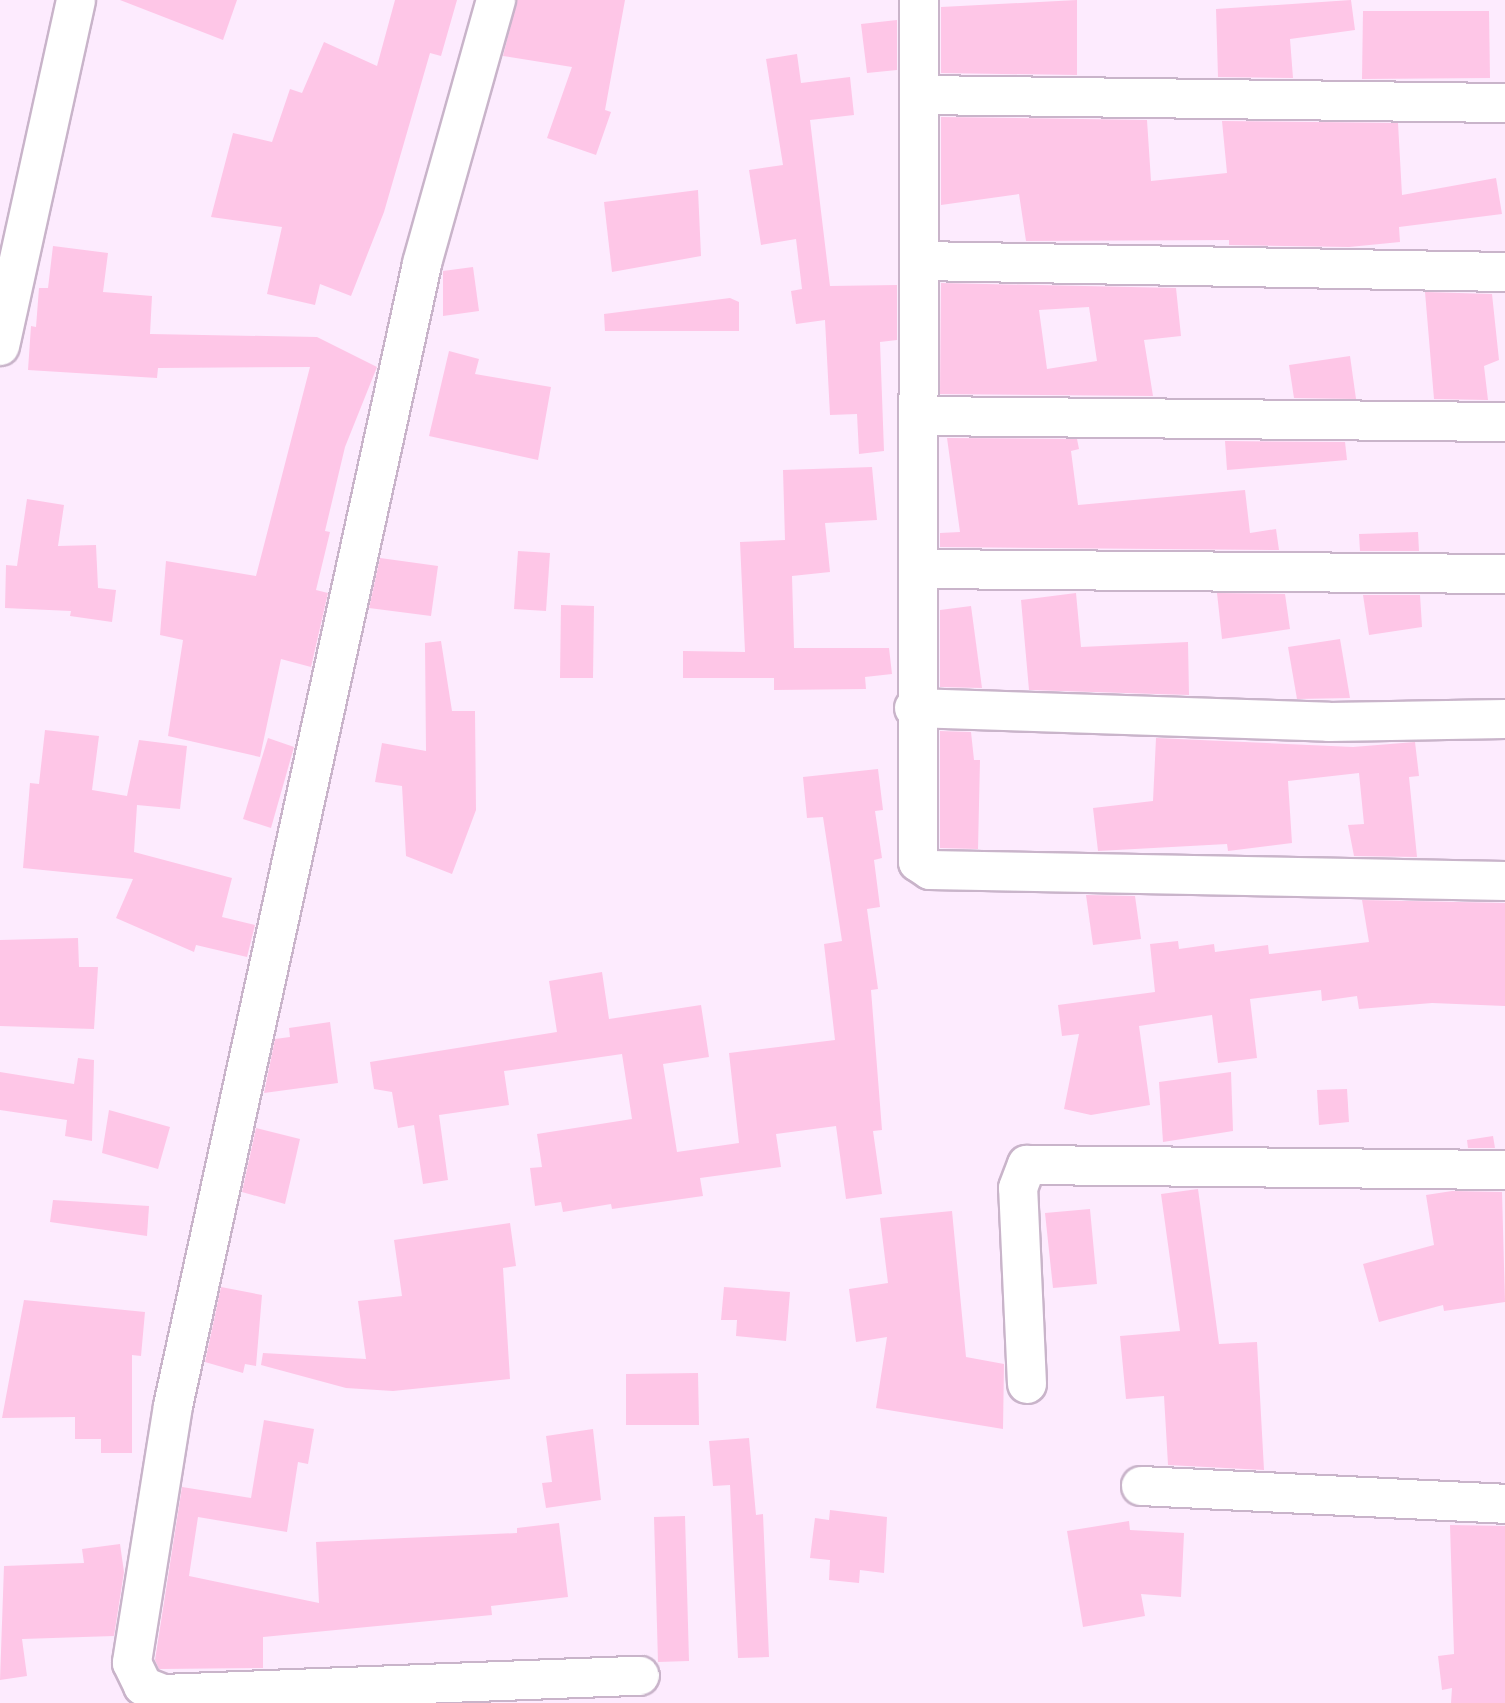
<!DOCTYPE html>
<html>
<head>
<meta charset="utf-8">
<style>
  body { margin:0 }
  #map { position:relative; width:1505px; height:1703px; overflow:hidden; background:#fdebfe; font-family:Inter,sans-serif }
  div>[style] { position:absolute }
  .building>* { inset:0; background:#fec6e7 }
  .roads { filter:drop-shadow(2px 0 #c9b4ca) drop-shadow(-2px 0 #c9b4ca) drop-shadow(0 2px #c9b4ca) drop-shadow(0 -2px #c9b4ca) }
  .minor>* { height:38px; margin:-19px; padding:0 19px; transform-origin:19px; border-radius:19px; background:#fff }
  span { translate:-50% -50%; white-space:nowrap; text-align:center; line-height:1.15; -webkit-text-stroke:5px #fdebfe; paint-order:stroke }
</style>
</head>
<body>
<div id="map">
  <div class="building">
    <i style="clip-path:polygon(120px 0,237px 0,223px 40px)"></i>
    <i style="clip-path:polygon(395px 0,457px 0,441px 56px,430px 53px,384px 212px,351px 296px,320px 284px,315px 305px,267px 294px,282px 227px,211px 217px,233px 133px,272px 142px,290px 89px,302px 93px,324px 42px,377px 66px)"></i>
    <i style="clip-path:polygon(517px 0,625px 0,605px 110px,611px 112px,596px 155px,547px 138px,572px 67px,503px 56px)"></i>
    <i style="clip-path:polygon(1077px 0,1077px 75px,941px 73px,941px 7px)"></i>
    <i style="clip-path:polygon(1351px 0,1355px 30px,1290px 39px,1293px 78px,1218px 77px,1216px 9px)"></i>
    <i style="clip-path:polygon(1363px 11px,1489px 11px,1490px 78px,1362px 79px)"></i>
    <i style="clip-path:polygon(897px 20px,897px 70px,867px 73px,861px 24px)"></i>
    <i style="clip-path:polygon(797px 54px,801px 83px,850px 77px,854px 115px,810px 120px,830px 286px,897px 285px,897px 340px,880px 342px,884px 451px,859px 454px,857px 414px,830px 415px,825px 320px,796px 324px,791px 291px,802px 289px,796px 239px,761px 245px,749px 170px,783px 165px,766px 59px)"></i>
    <i style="clip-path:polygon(941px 117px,1147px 120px,1151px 181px,1227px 173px,1222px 121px,1398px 123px,1402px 195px,1496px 178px,1502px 214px,1399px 227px,1400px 242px,1349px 247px,1229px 245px,1229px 240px,1026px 241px,1019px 194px,941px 205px)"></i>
    <i style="clip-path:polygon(698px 190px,701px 256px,612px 272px,604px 202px)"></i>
    <i style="clip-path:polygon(53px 246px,108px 253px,103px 292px,152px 296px,150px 334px,317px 337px,377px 367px,345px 447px,325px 531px,330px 532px,316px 590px,328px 593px,311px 667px,281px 659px,260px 757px,168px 736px,183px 640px,160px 635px,166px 561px,256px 576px,310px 367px,158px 368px,157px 378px,28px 370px,31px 326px,36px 327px,39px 288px,48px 288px)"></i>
    <i style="clip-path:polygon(473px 267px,479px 311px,443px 316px,443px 271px)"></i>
    <i style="clip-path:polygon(evenodd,941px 283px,1176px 288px,1181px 336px,1144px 340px,1153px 396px,940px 394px,941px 283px,1089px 307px,1097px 361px,1047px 369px,1039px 310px,1089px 307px)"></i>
    <i style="clip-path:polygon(1425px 292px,1492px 294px,1499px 360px,1484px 366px,1488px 400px,1434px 399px)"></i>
    <i style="clip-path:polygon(730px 298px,739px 302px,739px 331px,605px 331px,604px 314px)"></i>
    <i style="clip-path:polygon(449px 351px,479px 359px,475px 374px,551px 387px,538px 460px,429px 436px)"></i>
    <i style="clip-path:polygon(1350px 356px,1356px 399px,1294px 398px,1289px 365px)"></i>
    <i style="clip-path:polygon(947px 438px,1077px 439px,1079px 449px,1071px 451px,1078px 505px,1245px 490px,1250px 533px,1276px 529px,1279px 550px,940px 547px,940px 533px,960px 532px)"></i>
    <i style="clip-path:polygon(1225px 441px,1345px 442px,1347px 460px,1227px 470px)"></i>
    <i style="clip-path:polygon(872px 467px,877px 520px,825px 523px,830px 572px,792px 576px,794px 648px,889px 648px,892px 674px,865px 677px,866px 689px,774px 690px,774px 678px,683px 678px,683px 651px,745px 652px,740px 542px,785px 540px,783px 470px)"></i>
    <i style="clip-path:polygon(27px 499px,64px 505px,58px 546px,96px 545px,98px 588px,116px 590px,112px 622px,70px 616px,71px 611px,5px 608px,6px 565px,17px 566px)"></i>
    <i style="clip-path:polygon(1418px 532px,1419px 551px,1360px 551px,1359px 534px)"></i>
    <i style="clip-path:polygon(518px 551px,550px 553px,546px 611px,514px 609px)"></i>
    <i style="clip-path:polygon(380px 558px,438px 566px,431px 616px,369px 608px)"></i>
    <i style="clip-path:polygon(1076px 593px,1081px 647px,1188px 642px,1189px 695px,1029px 690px,1021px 600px)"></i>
    <i style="clip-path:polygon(1217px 593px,1285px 594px,1290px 629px,1222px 639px)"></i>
    <i style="clip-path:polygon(1363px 595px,1420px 595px,1422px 627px,1369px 635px)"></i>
    <i style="clip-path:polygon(561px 605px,594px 606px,593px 678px,560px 678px)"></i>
    <i style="clip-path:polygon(971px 606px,982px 688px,940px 687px,940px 610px)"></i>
    <i style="clip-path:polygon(1340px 639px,1350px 698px,1297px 699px,1288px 647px)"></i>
    <i style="clip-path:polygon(441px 641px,452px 711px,475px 711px,476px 810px,452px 874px,406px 856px,402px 786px,375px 782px,382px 743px,426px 751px,425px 643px)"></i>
    <i style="clip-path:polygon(45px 730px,99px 736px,92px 790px,127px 796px,139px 740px,187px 746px,180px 809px,137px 805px,134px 852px,232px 878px,222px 917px,255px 925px,247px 957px,196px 945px,194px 952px,116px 918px,133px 879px,23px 868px,30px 783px,39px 784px)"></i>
    <i style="clip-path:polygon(940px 731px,971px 732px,974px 760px,980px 760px,978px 849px,940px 848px)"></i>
    <i style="clip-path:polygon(268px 738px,294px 747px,271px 828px,243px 819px)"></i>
    <i style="clip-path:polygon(1156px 738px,1353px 747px,1415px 742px,1419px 776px,1409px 777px,1417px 857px,1354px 856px,1348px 825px,1364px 824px,1359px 773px,1288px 781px,1292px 843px,1228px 851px,1227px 844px,1098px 851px,1093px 808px,1153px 801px)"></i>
    <i style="clip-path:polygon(878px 769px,883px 810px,875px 811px,882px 858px,874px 860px,880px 907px,867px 909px,878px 989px,871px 990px,882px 1130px,873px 1131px,882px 1194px,846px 1199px,836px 1126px,776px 1134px,781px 1167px,700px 1178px,703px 1196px,612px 1209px,611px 1204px,563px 1212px,561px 1202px,535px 1206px,530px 1168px,542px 1167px,537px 1134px,632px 1119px,622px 1054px,504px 1071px,509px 1105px,439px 1115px,448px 1180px,423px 1184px,414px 1125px,398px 1128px,392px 1092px,374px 1089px,370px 1062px,557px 1032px,549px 981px,602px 972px,609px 1019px,701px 1005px,709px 1057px,663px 1064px,677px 1152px,739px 1143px,729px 1053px,835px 1040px,824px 944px,842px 941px,823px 817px,807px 818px,803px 777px)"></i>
    <i style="clip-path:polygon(1086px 895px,1135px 896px,1141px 939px,1093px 945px)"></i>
    <i style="clip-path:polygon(1362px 900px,1505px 903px,1505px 1006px,1432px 1003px,1359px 1009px,1357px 996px,1322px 1001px,1321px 990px,1250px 999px,1257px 1058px,1218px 1063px,1212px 1015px,1139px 1026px,1150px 1105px,1091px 1115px,1064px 1109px,1079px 1034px,1062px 1036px,1058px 1005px,1155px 992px,1150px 944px,1178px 941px,1179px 949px,1214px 944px,1215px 952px,1268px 945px,1269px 954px,1369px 942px)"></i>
    <i style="clip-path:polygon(78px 938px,79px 967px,98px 967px,94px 1029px,0 1026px,0 940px)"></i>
    <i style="clip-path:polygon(330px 1022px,338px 1083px,264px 1093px,275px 1039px,290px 1037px,289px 1028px)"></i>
    <i style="clip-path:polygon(78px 1058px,94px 1060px,92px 1141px,65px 1136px,67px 1120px,0 1110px,0 1072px,74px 1084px)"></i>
    <i style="clip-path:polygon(1231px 1072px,1233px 1131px,1163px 1142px,1159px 1082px)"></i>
    <i style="clip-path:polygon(1347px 1089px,1349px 1122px,1319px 1125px,1317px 1090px)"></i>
    <i style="clip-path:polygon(109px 1110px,170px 1127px,158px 1169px,102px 1153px)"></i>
    <i style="clip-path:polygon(256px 1128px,300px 1139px,285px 1204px,242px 1192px)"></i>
    <i style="clip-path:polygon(1493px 1136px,1495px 1148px,1468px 1148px,1467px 1140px)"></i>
    <i style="clip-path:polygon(1198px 1189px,1219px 1344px,1257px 1342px,1264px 1470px,1168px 1465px,1164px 1396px,1126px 1399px,1120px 1336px,1180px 1331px,1161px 1194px)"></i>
    <i style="clip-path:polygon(1452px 1191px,1502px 1192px,1505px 1302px,1444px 1311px,1443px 1305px,1379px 1322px,1363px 1264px,1434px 1245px,1426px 1195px)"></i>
    <i style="clip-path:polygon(53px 1200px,149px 1206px,147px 1236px,50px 1222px)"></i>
    <i style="clip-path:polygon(1090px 1209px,1097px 1284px,1053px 1288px,1045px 1213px)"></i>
    <i style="clip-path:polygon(952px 1211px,966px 1357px,1004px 1364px,1003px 1429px,876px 1408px,887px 1337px,856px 1342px,849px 1289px,888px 1283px,880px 1218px)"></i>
    <i style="clip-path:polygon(510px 1223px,516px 1266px,503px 1268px,510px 1379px,393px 1391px,346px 1388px,261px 1365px,263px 1353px,366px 1359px,358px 1301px,402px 1296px,394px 1240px)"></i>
    <i style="clip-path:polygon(221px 1287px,262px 1295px,256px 1366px,245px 1364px,243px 1373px,205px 1362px)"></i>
    <i style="clip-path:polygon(724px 1287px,790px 1292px,786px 1341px,736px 1336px,737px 1320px,721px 1320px)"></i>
    <i style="clip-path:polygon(24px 1300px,145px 1312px,141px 1356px,132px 1355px,132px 1453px,101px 1453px,101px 1439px,75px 1439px,75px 1417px,2px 1418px)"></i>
    <i style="clip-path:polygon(698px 1373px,699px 1425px,626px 1425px,626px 1374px)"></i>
    <i style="clip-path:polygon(264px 1420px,314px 1429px,308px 1464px,298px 1462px,287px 1532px,198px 1517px,189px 1576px,319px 1603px,316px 1542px,517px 1533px,517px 1528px,559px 1523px,568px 1597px,491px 1606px,492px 1615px,263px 1637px,263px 1668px,159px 1669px,155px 1660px,182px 1487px,251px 1498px)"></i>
    <i style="clip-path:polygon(593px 1429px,601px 1500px,546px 1508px,542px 1483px,552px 1482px,546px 1436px)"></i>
    <i style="clip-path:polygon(749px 1438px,756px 1515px,763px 1514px,769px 1657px,738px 1658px,730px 1485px,713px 1486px,709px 1441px)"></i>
    <i style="clip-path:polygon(830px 1510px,887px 1517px,884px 1573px,860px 1570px,859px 1583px,829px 1580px,830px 1560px,810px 1558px,815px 1518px,829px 1520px)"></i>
    <i style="clip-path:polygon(685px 1516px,689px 1661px,658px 1662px,654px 1517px)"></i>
    <i style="clip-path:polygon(1129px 1521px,1130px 1530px,1184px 1533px,1181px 1597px,1141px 1594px,1145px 1616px,1083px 1627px,1067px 1531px)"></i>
    <i style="clip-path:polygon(1450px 1525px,1505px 1526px,1505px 1703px,1451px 1703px,1452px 1688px,1442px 1690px,1438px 1656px,1454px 1654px)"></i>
    <i style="clip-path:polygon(120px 1544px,124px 1572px,114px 1636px,22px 1639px,27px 1676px,0 1680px,4px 1566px,84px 1563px,82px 1549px)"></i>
  </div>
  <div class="roads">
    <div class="minor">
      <i style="left:496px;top:0;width:274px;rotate:105.7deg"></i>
      <i style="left:422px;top:264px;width:1169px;rotate:102.3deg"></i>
      <i style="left:173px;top:1406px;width:260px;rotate:99.1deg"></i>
      <i style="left:132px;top:1663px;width:25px;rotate:64deg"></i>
      <i style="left:143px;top:1686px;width:22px;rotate:22deg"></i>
      <i style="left:163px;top:1694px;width:477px;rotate:-2.2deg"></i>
      <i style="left:919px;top:0;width:862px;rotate:90.07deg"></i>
      <i style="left:918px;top:862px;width:14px;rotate:34deg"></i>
      <i style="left:930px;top:870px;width:575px;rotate:1.1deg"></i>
      <i style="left:922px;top:95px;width:583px;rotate:0.79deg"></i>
      <i style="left:921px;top:261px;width:584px;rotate:1.08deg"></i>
      <i style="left:0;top:346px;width:354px;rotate:-77.6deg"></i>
      <i style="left:922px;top:416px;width:583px;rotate:0.59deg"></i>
      <i style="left:920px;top:569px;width:585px;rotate:0.49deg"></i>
      <i style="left:914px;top:708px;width:415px;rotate:1.9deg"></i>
      <i style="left:1329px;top:722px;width:176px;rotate:-1deg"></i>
      <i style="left:1027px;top:1384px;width:196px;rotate:-92.6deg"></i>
      <i style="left:1018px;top:1188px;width:25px;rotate:-69deg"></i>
      <i style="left:1027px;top:1165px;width:478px;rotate:0.6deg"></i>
      <i style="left:1141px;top:1486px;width:364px;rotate:2.8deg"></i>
    </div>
  </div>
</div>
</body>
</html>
